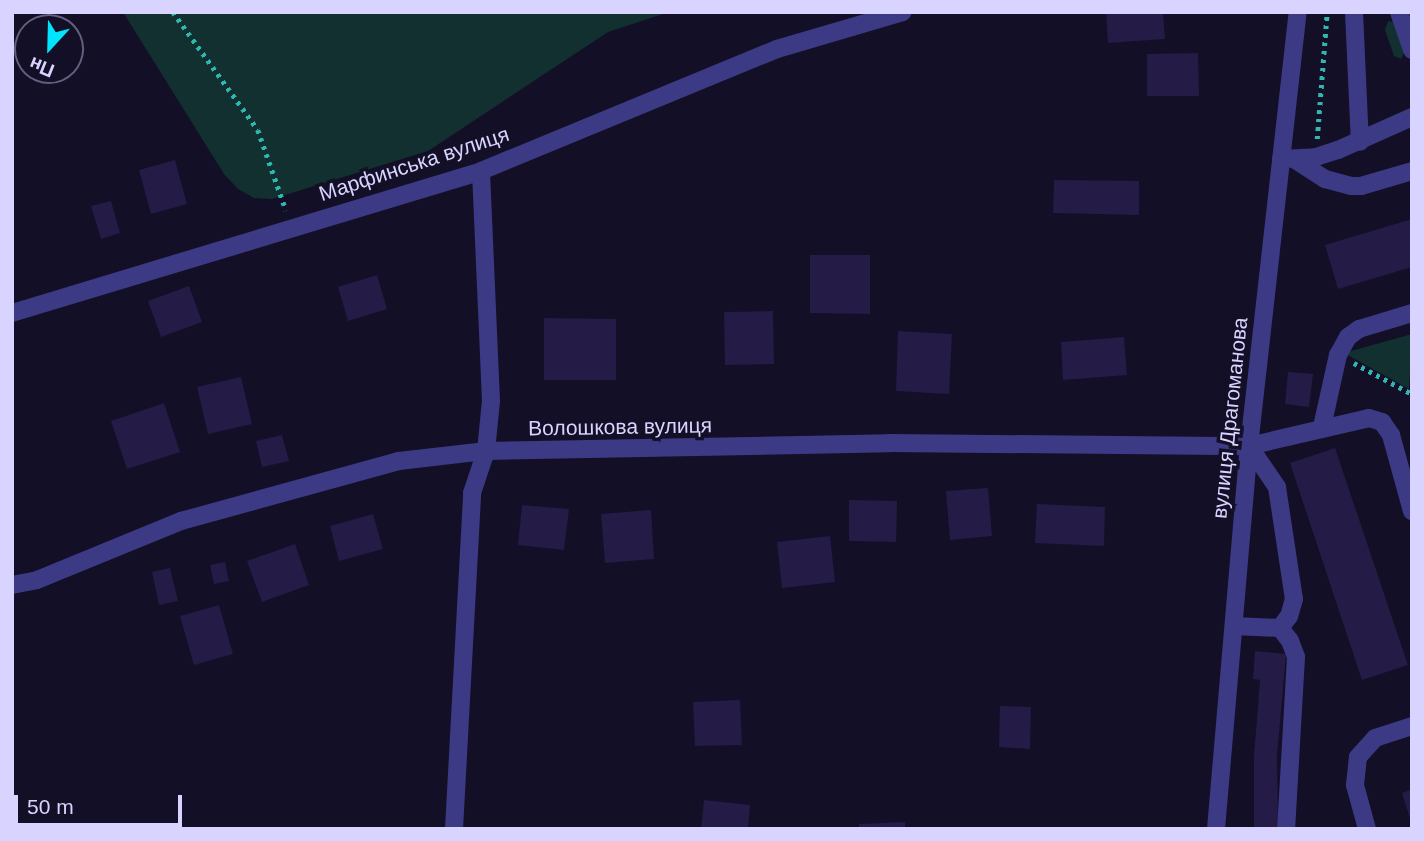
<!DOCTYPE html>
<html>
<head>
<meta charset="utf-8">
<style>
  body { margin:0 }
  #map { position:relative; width:1424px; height:841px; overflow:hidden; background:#130f26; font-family:Arial,sans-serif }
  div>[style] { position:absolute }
  .green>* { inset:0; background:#12302f }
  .building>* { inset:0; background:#241b47 }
  .path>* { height:4.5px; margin-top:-2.25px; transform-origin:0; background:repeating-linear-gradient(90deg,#2fb8b0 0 3.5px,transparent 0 8.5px) }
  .minor>* { height:18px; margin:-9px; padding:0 9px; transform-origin:9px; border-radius:9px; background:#3d3a85 }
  span { translate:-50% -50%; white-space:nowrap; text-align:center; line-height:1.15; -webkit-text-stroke:7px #130f26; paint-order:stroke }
  .street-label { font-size:21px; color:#d9d4ff }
  .frame { position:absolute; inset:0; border:14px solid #d9d4ff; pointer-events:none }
  .north { position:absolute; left:14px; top:14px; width:70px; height:70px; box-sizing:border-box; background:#130f26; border:2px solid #625e7d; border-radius:50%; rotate:202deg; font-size:19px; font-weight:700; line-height:28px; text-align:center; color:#d9d4ff }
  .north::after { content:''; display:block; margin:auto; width:24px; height:32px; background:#00e5ff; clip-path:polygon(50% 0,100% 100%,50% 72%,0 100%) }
  .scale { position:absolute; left:14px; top:795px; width:168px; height:32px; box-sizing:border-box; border:4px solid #d9d4ff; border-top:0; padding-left:9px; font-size:21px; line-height:24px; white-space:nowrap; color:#d9d4ff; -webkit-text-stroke:5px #130f26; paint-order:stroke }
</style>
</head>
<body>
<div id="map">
  <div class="green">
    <i style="clip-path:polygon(123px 12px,669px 12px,608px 32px,428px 151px,272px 199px,254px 198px,238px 189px,224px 174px)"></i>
    <i style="clip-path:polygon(1388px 21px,1394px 22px,1404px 53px,1401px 59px,1394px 56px,1385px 30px)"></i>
    <i style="clip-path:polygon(1412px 334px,1409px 389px,1344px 353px)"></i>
  </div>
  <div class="building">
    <i style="clip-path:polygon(1106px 12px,1163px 12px,1165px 39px,1108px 43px)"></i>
    <i style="clip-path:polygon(1198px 53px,1199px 96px,1147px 96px,1147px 54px)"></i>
    <i style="clip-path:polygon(175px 160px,187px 204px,151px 214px,139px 170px)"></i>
    <i style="clip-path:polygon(1054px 180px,1139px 181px,1139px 215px,1053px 213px)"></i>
    <i style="clip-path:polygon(111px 201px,120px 233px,101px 239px,91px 206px)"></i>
    <i style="clip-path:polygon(1412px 219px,1412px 267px,1338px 289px,1325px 245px)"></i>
    <i style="clip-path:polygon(810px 255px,870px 255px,870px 314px,810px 313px)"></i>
    <i style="clip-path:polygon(377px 275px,387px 309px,348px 321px,338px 287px)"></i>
    <i style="clip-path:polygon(189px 286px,202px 322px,161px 337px,148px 301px)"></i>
    <i style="clip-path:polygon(773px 311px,774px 364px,725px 365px,724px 312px)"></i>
    <i style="clip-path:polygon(544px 318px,616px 319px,616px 380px,544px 380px)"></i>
    <i style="clip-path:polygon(898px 331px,952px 334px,949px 394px,896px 391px)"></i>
    <i style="clip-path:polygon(1124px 337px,1127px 375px,1063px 380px,1061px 342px)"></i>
    <i style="clip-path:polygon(1288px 372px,1313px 374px,1309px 407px,1285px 404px)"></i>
    <i style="clip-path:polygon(241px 377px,252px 424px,208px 434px,197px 387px)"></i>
    <i style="clip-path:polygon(164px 403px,180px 452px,127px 469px,111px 421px)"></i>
    <i style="clip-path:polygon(282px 435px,289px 461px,262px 467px,256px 441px)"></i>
    <i style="clip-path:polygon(1335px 448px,1408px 665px,1362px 680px,1290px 463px)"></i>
    <i style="clip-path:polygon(988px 488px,992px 536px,950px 540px,946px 491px)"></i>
    <i style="clip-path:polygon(849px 500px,897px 501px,896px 542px,849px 541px)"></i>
    <i style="clip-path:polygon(1037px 504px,1105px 507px,1104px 546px,1035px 543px)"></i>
    <i style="clip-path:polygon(522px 505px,569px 509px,564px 550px,518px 545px)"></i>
    <i style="clip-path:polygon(651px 510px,654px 559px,605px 563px,601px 514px)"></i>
    <i style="clip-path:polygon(373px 514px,383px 549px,339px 561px,330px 526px)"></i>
    <i style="clip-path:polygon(830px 536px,835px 582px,782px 588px,777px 542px)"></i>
    <i style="clip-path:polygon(295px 544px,309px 585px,262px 602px,247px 561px)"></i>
    <i style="clip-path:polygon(225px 562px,229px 581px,214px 584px,210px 565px)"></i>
    <i style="clip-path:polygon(170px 568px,178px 601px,159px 605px,152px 572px)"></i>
    <i style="clip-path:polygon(219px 605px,233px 654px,194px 665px,180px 616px)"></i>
    <i style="clip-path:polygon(1255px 651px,1286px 654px,1277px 756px,1278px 829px,1254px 829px,1254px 756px,1260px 680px,1253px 679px)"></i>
    <i style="clip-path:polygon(740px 700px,742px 745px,695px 746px,693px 702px)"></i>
    <i style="clip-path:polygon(1000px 706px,1031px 707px,1030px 749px,999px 747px)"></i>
    <i style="clip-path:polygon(1412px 789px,1412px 822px,1411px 822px,1402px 793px)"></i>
    <i style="clip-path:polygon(704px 800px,750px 805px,748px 829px,701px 829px)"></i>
    <i style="clip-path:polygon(905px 822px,905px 829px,859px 829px,859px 824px)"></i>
  </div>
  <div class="path">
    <i style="left:173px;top:12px;width:145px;rotate:54.2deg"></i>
    <i style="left:258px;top:130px;width:85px;rotate:70.7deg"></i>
    <i style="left:1317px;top:139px;width:127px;rotate:-85.5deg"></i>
    <i style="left:1354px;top:363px;width:66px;rotate:28.1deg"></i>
  </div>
  <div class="minor">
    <i style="left:1354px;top:12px;width:130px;rotate:87.4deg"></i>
    <i style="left:1399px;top:12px;width:40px;rotate:71.1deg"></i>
    <i style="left:1281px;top:159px;width:35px;rotate:-3deg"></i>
    <i style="left:1316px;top:157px;width:23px;rotate:-18deg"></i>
    <i style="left:1338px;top:150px;width:81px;rotate:-24deg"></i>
    <i style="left:1294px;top:159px;width:37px;rotate:33deg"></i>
    <i style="left:1325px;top:179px;width:27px;rotate:15deg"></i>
    <i style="left:1351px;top:186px;width:10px"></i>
    <i style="left:1361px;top:186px;width:53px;rotate:-16.4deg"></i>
    <i style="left:12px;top:313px;width:490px;rotate:-16.8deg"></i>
    <i style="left:481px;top:171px;width:320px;rotate:-22.4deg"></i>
    <i style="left:777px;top:49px;width:131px;rotate:-16.4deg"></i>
    <i style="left:1322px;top:427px;width:74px;rotate:-77.5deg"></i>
    <i style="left:1338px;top:355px;width:21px;rotate:-61deg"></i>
    <i style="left:1348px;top:337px;width:14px;rotate:-36deg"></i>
    <i style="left:1359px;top:329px;width:55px;rotate:-16.8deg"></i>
    <i style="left:1249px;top:446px;width:50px;rotate:55.7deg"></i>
    <i style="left:1277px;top:487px;width:113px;rotate:81.4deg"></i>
    <i style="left:1294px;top:599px;width:18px;rotate:106deg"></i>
    <i style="left:1289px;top:616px;width:15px;rotate:127deg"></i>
    <i style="left:12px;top:585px;width:25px;rotate:-11deg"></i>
    <i style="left:37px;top:580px;width:156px;rotate:-22.3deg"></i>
    <i style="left:181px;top:521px;width:226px;rotate:-15.4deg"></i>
    <i style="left:399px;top:461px;width:88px;rotate:-6.6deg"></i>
    <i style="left:486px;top:451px;width:403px;rotate:-1.1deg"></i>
    <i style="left:889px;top:443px;width:360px;rotate:0.5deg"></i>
    <i style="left:1249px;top:446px;width:123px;rotate:-13.1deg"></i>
    <i style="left:1369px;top:418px;width:14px;rotate:17deg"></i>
    <i style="left:1382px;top:422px;width:16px;rotate:55deg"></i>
    <i style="left:1391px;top:435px;width:79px;rotate:74.6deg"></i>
    <i style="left:1234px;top:626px;width:46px;rotate:2.5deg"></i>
    <i style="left:1280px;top:628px;width:16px;rotate:52deg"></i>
    <i style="left:1290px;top:641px;width:17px;rotate:69deg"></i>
    <i style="left:1296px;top:657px;width:172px;rotate:93.3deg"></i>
    <i style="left:454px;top:829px;width:336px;rotate:-86.9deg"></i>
    <i style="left:472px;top:493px;width:44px;rotate:-71.6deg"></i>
    <i style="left:486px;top:451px;width:50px;rotate:-84.3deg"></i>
    <i style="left:491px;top:401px;width:230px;rotate:-92.5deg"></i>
    <i style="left:1216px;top:829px;width:384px;rotate:-85.1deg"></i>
    <i style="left:1249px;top:446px;width:437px;rotate:-83.6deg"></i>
    <i style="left:1367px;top:829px;width:46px;rotate:-105.3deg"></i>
    <i style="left:1355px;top:785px;width:28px;rotate:-84deg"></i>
    <i style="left:1358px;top:757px;width:25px;rotate:-48deg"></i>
    <i style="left:1375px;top:738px;width:39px;rotate:-18deg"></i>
  </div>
  <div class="street-label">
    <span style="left:414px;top:164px;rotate:-18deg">Марфинська вулиця</span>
    <span style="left:1230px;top:418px;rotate:-84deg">вулиця Драгоманова</span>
    <span style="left:620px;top:427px;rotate:-1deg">Волошкова вулиця</span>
  </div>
  <div class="frame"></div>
  <div class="north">Пн</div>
  <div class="scale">50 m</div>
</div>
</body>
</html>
